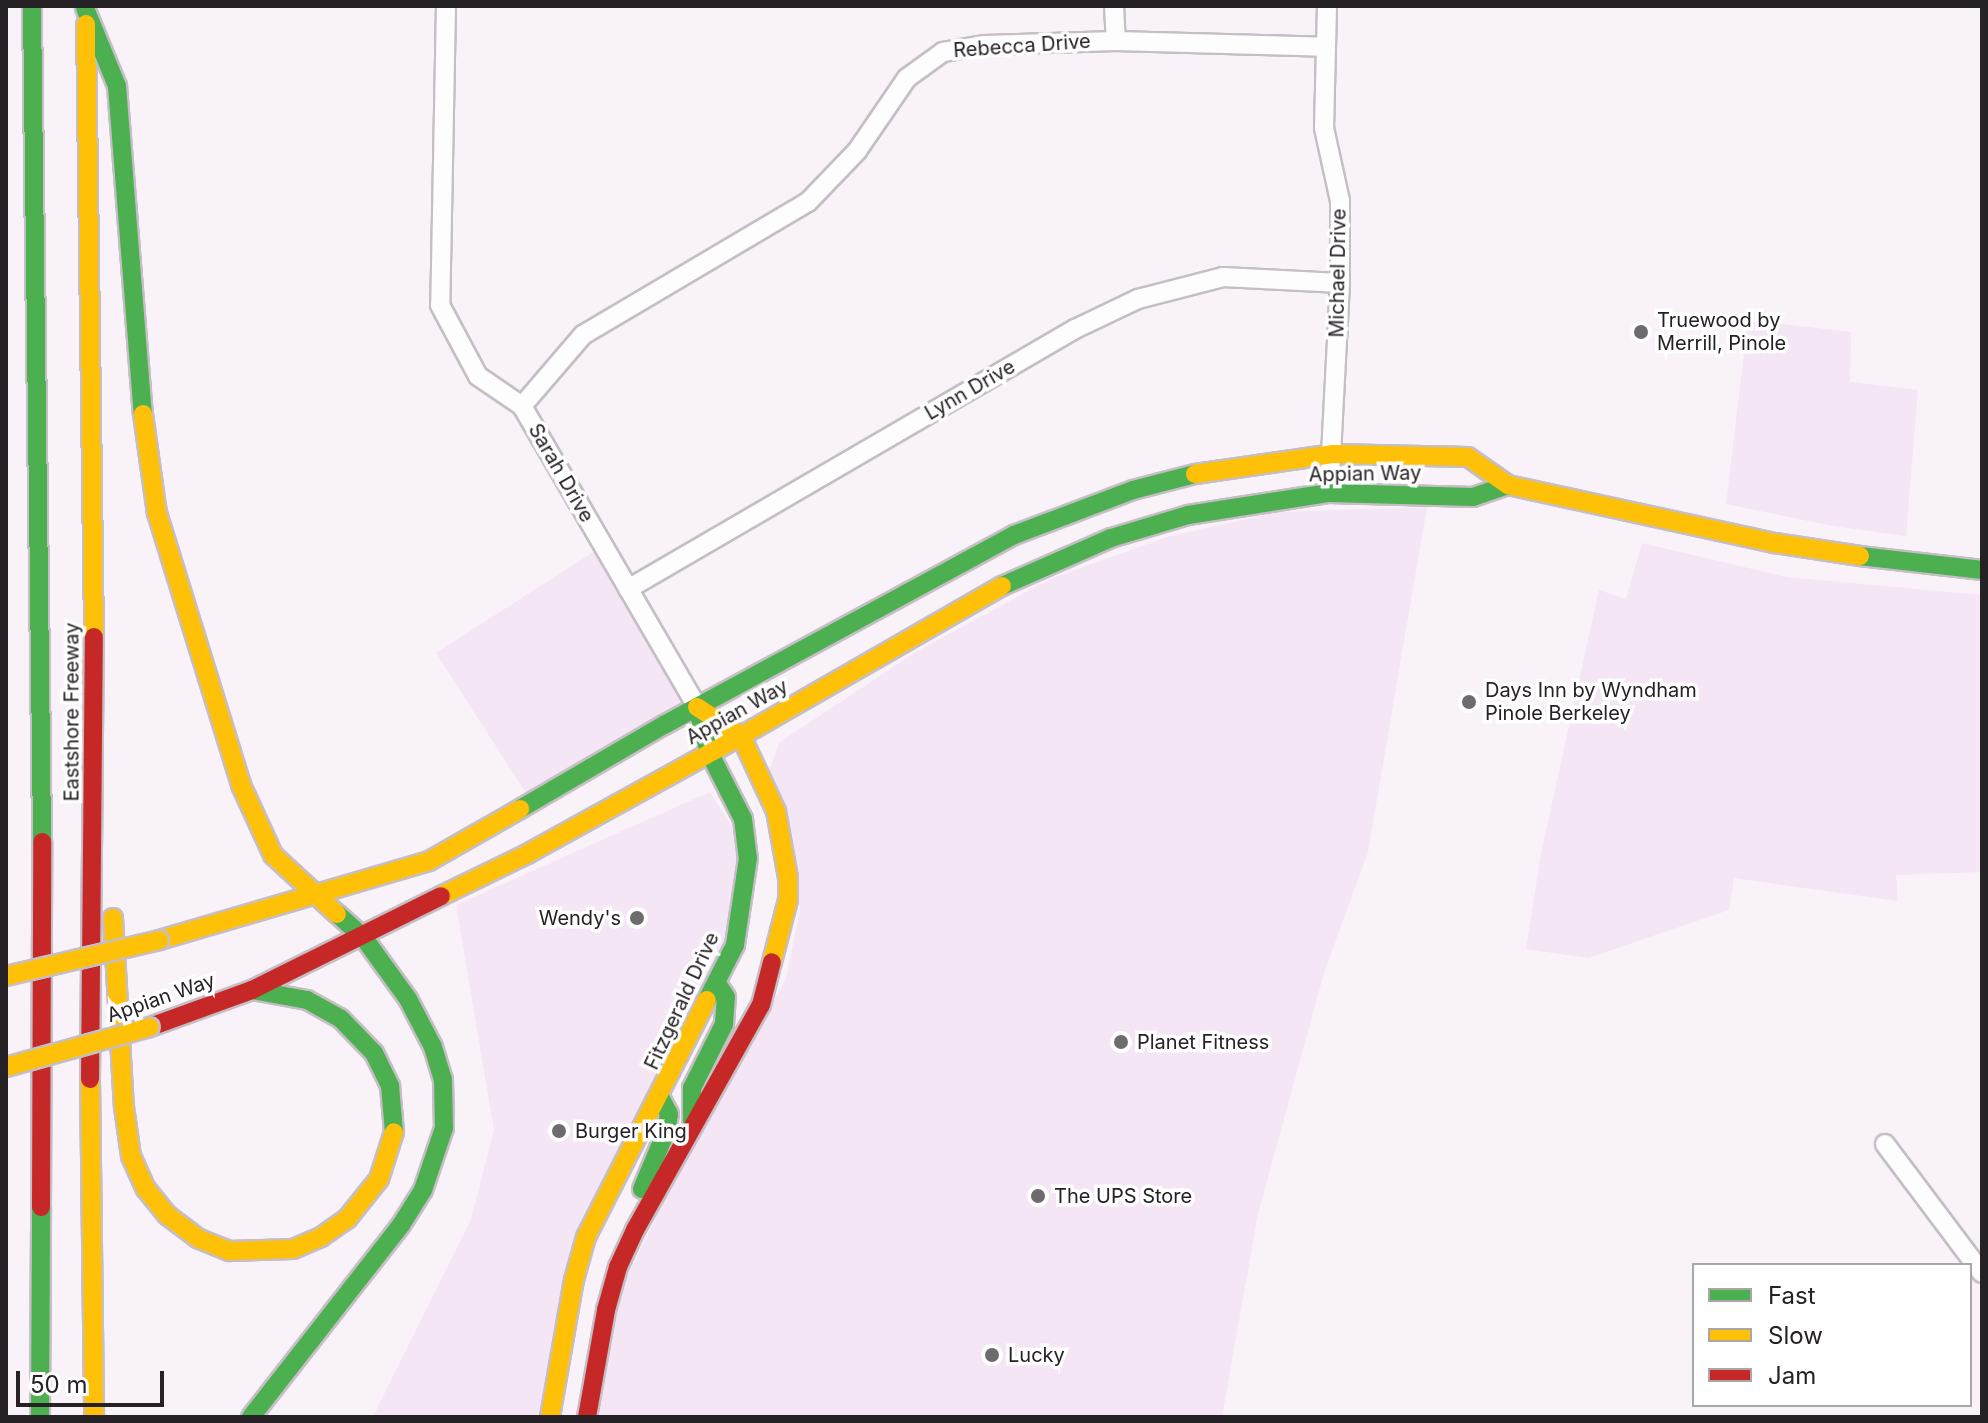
<!DOCTYPE html>
<html>
<head>
<meta charset="utf-8">
<style>
  body { margin:0 }
  #map { position:relative; width:1988px; height:1423px; overflow:hidden; background:#f9f2f9; font-family:Inter,sans-serif }
  div>[style] { position:absolute }
  .built>* { inset:0; background:#f4e6f4 }
  .roads { filter:drop-shadow(2px 0 #c5bfc5) drop-shadow(-2px 0 #c5bfc5) drop-shadow(0 2px #c5bfc5) drop-shadow(0 -2px #c5bfc5) }
  .street>* { height:18px; margin:-9px; padding:0 9px; transform-origin:9px; border-radius:9px; background:#fefdfe }
  .fast>* { height:18px; margin:-9px; padding:0 9px; transform-origin:9px; border-radius:9px; background:#4caf50 }
  .slow>* { height:18px; margin:-9px; padding:0 9px; transform-origin:9px; border-radius:9px; background:#ffc107 }
  .jam>* { height:18px; margin:-9px; padding:0 9px; transform-origin:9px; border-radius:9px; background:#c62828 }
  .bridges { filter:drop-shadow(2px 0 #c5bfc5) drop-shadow(-2px 0 #c5bfc5) drop-shadow(0 2px #c5bfc5) drop-shadow(0 -2px #c5bfc5) }
  .slow-bridge>* { height:18px; margin:-9px; padding:0 9px; transform-origin:9px; border-radius:9px; background:#ffc107 }
  .dots>* { width:22px; height:22px; translate:-50% -50%; box-sizing:border-box; border:4px solid #fff; border-radius:50% }
  span { translate:-50% -50%; white-space:nowrap; text-align:center; line-height:1.15; -webkit-text-stroke:7px #fff; paint-order:stroke }
  .street-label { font-size:20px; color:#252125 }
  .poi-label { font-size:20px; color:#252125 }
  .left { translate:0 -50%; text-align:left }
  .right { translate:-100% -50%; text-align:right }
  .frame { position:absolute; inset:0; border:8px solid #252125; pointer-events:none }
  .legend { position:absolute; left:1692px; top:1263px; width:280px; height:144px; box-sizing:border-box; background:#fff; border:2px solid #a8a6a8; margin:0; padding:10px 14px; list-style:none; font-size:24px; color:#252125 }
  .legend li { display:flex; align-items:center; gap:16px; height:40px }
  .legend b { width:40px; border:2px solid #a8a6a8 }
  .scale { position:absolute; left:16px; top:1371px; width:148px; height:36px; box-sizing:border-box; border:4px solid #252125; border-top:0; padding-left:10px; font-size:24px; line-height:28px; white-space:nowrap; color:#252125; -webkit-text-stroke:6px #fff; paint-order:stroke }
</style>
</head>
<body>
<div id="map">
  <div class="built">
    <i style="clip-path:polygon(1748px 320px,1851px 332px,1850px 382px,1918px 390px,1906px 536px,1833px 526px,1726px 504px)"></i>
    <i style="clip-path:polygon(1427px 507px,1368px 852px,1324px 973px,1258px 1214px,1222px 1417px,594px 1417px,611px 1328px,627px 1276px,692px 1146px,786px 979px,800px 910px,794px 864px,768px 772px,780px 742px,916px 652px,1050px 579px,1167px 537px,1277px 512px)"></i>
    <i style="clip-path:polygon(1642px 543px,1786px 577px,1982px 595px,1982px 872px,1896px 875px,1898px 901px,1734px 878px,1729px 910px,1588px 958px,1526px 949px,1541px 853px,1599px 590px,1626px 599px)"></i>
    <i style="clip-path:polygon(595px 551px,686px 706px,526px 793px,436px 653px)"></i>
    <i style="clip-path:polygon(710px 792px,740px 839px,735px 924px,577px 1246px,544px 1417px,373px 1417px,471px 1219px,494px 1130px,456px 905px)"></i>
  </div>
  <div class="roads">
    <div class="street">
      <i style="left:446px;top:6px;width:299px;rotate:91.1deg"></i>
      <i style="left:440px;top:305px;width:81px;rotate:61.8deg"></i>
      <i style="left:478px;top:376px;width:53px;rotate:34.3deg"></i>
      <i style="left:522px;top:406px;width:348px;rotate:59.8deg"></i>
      <i style="left:1114px;top:6px;width:35px;rotate:87deg"></i>
      <i style="left:1327px;top:6px;width:122px;rotate:91.4deg"></i>
      <i style="left:1324px;top:128px;width:75px;rotate:77.6deg"></i>
      <i style="left:1340px;top:201px;width:82px;rotate:90deg"></i>
      <i style="left:1340px;top:283px;width:210px;rotate:93deg"></i>
      <i style="left:522px;top:406px;width:94px;rotate:-49.3deg"></i>
      <i style="left:583px;top:335px;width:261px;rotate:-30.6deg"></i>
      <i style="left:808px;top:202px;width:71px;rotate:-46.1deg"></i>
      <i style="left:857px;top:151px;width:88px;rotate:-55.6deg"></i>
      <i style="left:907px;top:78px;width:44px;rotate:-35.8deg"></i>
      <i style="left:943px;top:52px;width:43px;rotate:-9.5deg"></i>
      <i style="left:985px;top:45px;width:131px;rotate:-1.7deg"></i>
      <i style="left:1116px;top:41px;width:209px;rotate:1.6deg"></i>
      <i style="left:628px;top:589px;width:517px;rotate:-30.18deg"></i>
      <i style="left:1075px;top:329px;width:70px;rotate:-25.5deg"></i>
      <i style="left:1138px;top:299px;width:88px;rotate:-14.5deg"></i>
      <i style="left:1223px;top:277px;width:117px;rotate:2.9deg"></i>
      <i style="left:1885px;top:1144px;width:161px;rotate:53.1deg"></i>
    </div>
    <div class="fast">
      <i style="left:32px;top:6px;width:836px;rotate:89.31deg"></i>
      <i style="left:85px;top:8px;width:84px;rotate:67.7deg"></i>
      <i style="left:117px;top:86px;width:329px;rotate:85.5deg"></i>
      <i style="left:1860px;top:556px;width:123px;rotate:6.5deg"></i>
      <i style="left:1002px;top:586px;width:119px;rotate:-23.8deg"></i>
      <i style="left:1111px;top:538px;width:80px;rotate:-16.6deg"></i>
      <i style="left:1188px;top:515px;width:143px;rotate:-8.9deg"></i>
      <i style="left:1329px;top:493px;width:144px;rotate:1.6deg"></i>
      <i style="left:1473px;top:497px;width:37px;rotate:-19deg"></i>
      <i style="left:697px;top:707px;width:47px;rotate:75.1deg"></i>
      <i style="left:709px;top:752px;width:75px;rotate:63.1deg"></i>
      <i style="left:743px;top:819px;width:39px;rotate:83deg"></i>
      <i style="left:748px;top:858px;width:88px;rotate:98.5deg"></i>
      <i style="left:735px;top:945px;width:62px;rotate:117deg"></i>
      <i style="left:520px;top:809px;width:167px;rotate:-30.3deg"></i>
      <i style="left:664px;top:725px;width:398px;rotate:-28.5deg"></i>
      <i style="left:1014px;top:535px;width:127px;rotate:-20.7deg"></i>
      <i style="left:1133px;top:490px;width:64px;rotate:-14.5deg"></i>
      <i style="left:252px;top:990px;width:56px;rotate:10.3deg"></i>
      <i style="left:307px;top:1000px;width:39px;rotate:29deg"></i>
      <i style="left:341px;top:1019px;width:47px;rotate:45.9deg"></i>
      <i style="left:374px;top:1053px;width:37px;rotate:64deg"></i>
      <i style="left:390px;top:1086px;width:46px;rotate:85deg"></i>
      <i style="left:692px;top:1128px;width:40px;rotate:-90deg"></i>
      <i style="left:692px;top:1088px;width:72px;rotate:-63.4deg"></i>
      <i style="left:724px;top:1024px;width:27px;rotate:-86deg"></i>
      <i style="left:726px;top:997px;width:14px;rotate:-124deg"></i>
      <i style="left:642px;top:1189px;width:62px;rotate:-67.2deg"></i>
      <i style="left:666px;top:1132px;width:18px;rotate:-81deg"></i>
      <i style="left:669px;top:1114px;width:19px;rotate:-118deg"></i>
      <i style="left:40px;top:1417px;width:210px;rotate:-89.7deg"></i>
      <i style="left:251px;top:1417px;width:244px;rotate:-52deg"></i>
      <i style="left:401px;top:1225px;width:41px;rotate:-57.8deg"></i>
      <i style="left:423px;top:1190px;width:65px;rotate:-71.3deg"></i>
      <i style="left:444px;top:1128px;width:48px;rotate:-91.2deg"></i>
      <i style="left:443px;top:1080px;width:34px;rotate:-107deg"></i>
      <i style="left:433px;top:1047px;width:54px;rotate:-117.5deg"></i>
      <i style="left:408px;top:999px;width:75px;rotate:-125.8deg"></i>
      <i style="left:364px;top:938px;width:36px;rotate:-138deg"></i>
    </div>
    <div class="slow">
      <i style="left:86px;top:24px;width:613px;rotate:89.25deg"></i>
      <i style="left:143px;top:414px;width:100px;rotate:82deg"></i>
      <i style="left:157px;top:513px;width:285px;rotate:72.8deg"></i>
      <i style="left:241px;top:785px;width:77px;rotate:65.4deg"></i>
      <i style="left:273px;top:855px;width:87px;rotate:42.7deg"></i>
      <i style="left:1195px;top:474px;width:139px;rotate:-8.2deg"></i>
      <i style="left:1333px;top:454px;width:135px;rotate:1.3deg"></i>
      <i style="left:1468px;top:457px;width:49px;rotate:35deg"></i>
      <i style="left:1508px;top:485px;width:273px;rotate:12.3deg"></i>
      <i style="left:1775px;top:543px;width:86px;rotate:8.7deg"></i>
      <i style="left:697px;top:707px;width:53px;rotate:33.4deg"></i>
      <i style="left:741px;top:736px;width:83px;rotate:65deg"></i>
      <i style="left:776px;top:811px;width:68px;rotate:79.8deg"></i>
      <i style="left:788px;top:878px;width:22px;rotate:90deg"></i>
      <i style="left:788px;top:900px;width:64px;rotate:104.5deg"></i>
      <i style="left:441px;top:896px;width:96px;rotate:-26deg"></i>
      <i style="left:527px;top:854px;width:244px;rotate:-28.9deg"></i>
      <i style="left:741px;top:736px;width:301px;rotate:-29.9deg"></i>
      <i style="left:113px;top:918px;width:189px;rotate:86.7deg"></i>
      <i style="left:124px;top:1107px;width:49px;rotate:81.9deg"></i>
      <i style="left:131px;top:1156px;width:36px;rotate:66deg"></i>
      <i style="left:146px;top:1189px;width:33px;rotate:51deg"></i>
      <i style="left:167px;top:1215px;width:38px;rotate:37deg"></i>
      <i style="left:197px;top:1238px;width:35px;rotate:22deg"></i>
      <i style="left:229px;top:1251px;width:64px;rotate:-1.8deg"></i>
      <i style="left:293px;top:1249px;width:30px;rotate:-23deg"></i>
      <i style="left:321px;top:1237px;width:32px;rotate:-35deg"></i>
      <i style="left:347px;top:1219px;width:51px;rotate:-51.3deg"></i>
      <i style="left:379px;top:1179px;width:49px;rotate:-72.3deg"></i>
      <i style="left:159px;top:940px;width:281px;rotate:-16.3deg"></i>
      <i style="left:429px;top:861px;width:105px;rotate:-29.7deg"></i>
      <i style="left:90px;top:1079px;width:338px;rotate:89.3deg"></i>
      <i style="left:550px;top:1417px;width:139px;rotate:-80.1deg"></i>
      <i style="left:574px;top:1280px;width:45px;rotate:-74.4deg"></i>
      <i style="left:586px;top:1237px;width:266px;rotate:-63deg"></i>
    </div>
    <div class="jam">
      <i style="left:150px;top:1027px;width:109px;rotate:-19.9deg"></i>
      <i style="left:252px;top:990px;width:211px;rotate:-26.4deg"></i>
      <i style="left:90px;top:1079px;width:442px;rotate:-89.5deg"></i>
      <i style="left:41px;top:1207px;width:365px;rotate:-89.8deg"></i>
      <i style="left:587px;top:1417px;width:109px;rotate:-79.9deg"></i>
      <i style="left:606px;top:1310px;width:45px;rotate:-74.4deg"></i>
      <i style="left:618px;top:1267px;width:41px;rotate:-65.3deg"></i>
      <i style="left:635px;top:1230px;width:258px;rotate:-60.8deg"></i>
      <i style="left:761px;top:1005px;width:44px;rotate:-75.7deg"></i>
    </div>
  </div>
  <div class="bridges">
    <div class="slow-bridge">
      <i style="left:6px;top:976px;width:157px;rotate:-13.2deg"></i>
      <i style="left:6px;top:1067px;width:149px;rotate:-15.5deg"></i>
    </div>
  </div>
  <div class="dots">
    <i style="left:1641px;top:332px;background:#6f6a6f"></i>
    <i style="left:1469px;top:702px;background:#6f6a6f"></i>
    <i style="left:637px;top:918px;background:#6f6a6f"></i>
    <i style="left:1121px;top:1042px;background:#6f6a6f"></i>
    <i style="left:559px;top:1131px;background:#6f6a6f"></i>
    <i style="left:1038px;top:1196px;background:#6f6a6f"></i>
    <i style="left:992px;top:1355px;background:#6f6a6f"></i>
  </div>
  <div class="street-label">
    <span style="left:1022px;top:46px;rotate:-4deg">Rebecca Drive</span>
    <span style="left:1338px;top:273px;rotate:-89deg">Michael Drive</span>
    <span style="left:970px;top:390px;rotate:-30deg">Lynn Drive</span>
    <span style="left:561px;top:473px;rotate:60deg">Sarah Drive</span>
    <span style="left:1365px;top:474px;rotate:-1deg">Appian Way</span>
    <span style="left:72px;top:712px;rotate:-90deg">Eastshore Freeway</span>
    <span style="left:737px;top:712px;rotate:-29deg">Appian Way</span>
    <span style="left:161px;top:998px;rotate:-19deg">Appian Way</span>
    <span style="left:682px;top:1001px;rotate:-65deg">Fitzgerald Drive</span>
  </div>
  <div class="poi-label">
    <span class="left" style="left:1657px;top:332px">Truewood by<br>Merrill, Pinole</span>
    <span class="left" style="left:1485px;top:702px">Days Inn by Wyndham<br>Pinole Berkeley</span>
    <span class="right" style="left:621px;top:918px">Wendy's</span>
    <span class="left" style="left:1137px;top:1042px">Planet Fitness</span>
    <span class="left" style="left:575px;top:1131px">Burger King</span>
    <span class="left" style="left:1054px;top:1196px">The UPS Store</span>
    <span class="left" style="left:1008px;top:1355px">Lucky</span>
  </div>
  <div class="frame"></div>
  <ul class="legend">
  <li><b style="height:10px;background:#4caf50"></b>Fast</li>
  <li><b style="height:10px;background:#ffc107"></b>Slow</li>
  <li><b style="height:10px;background:#c62828"></b>Jam</li>
  </ul>
  <div class="scale">50 m</div>
</div>
</body>
</html>
